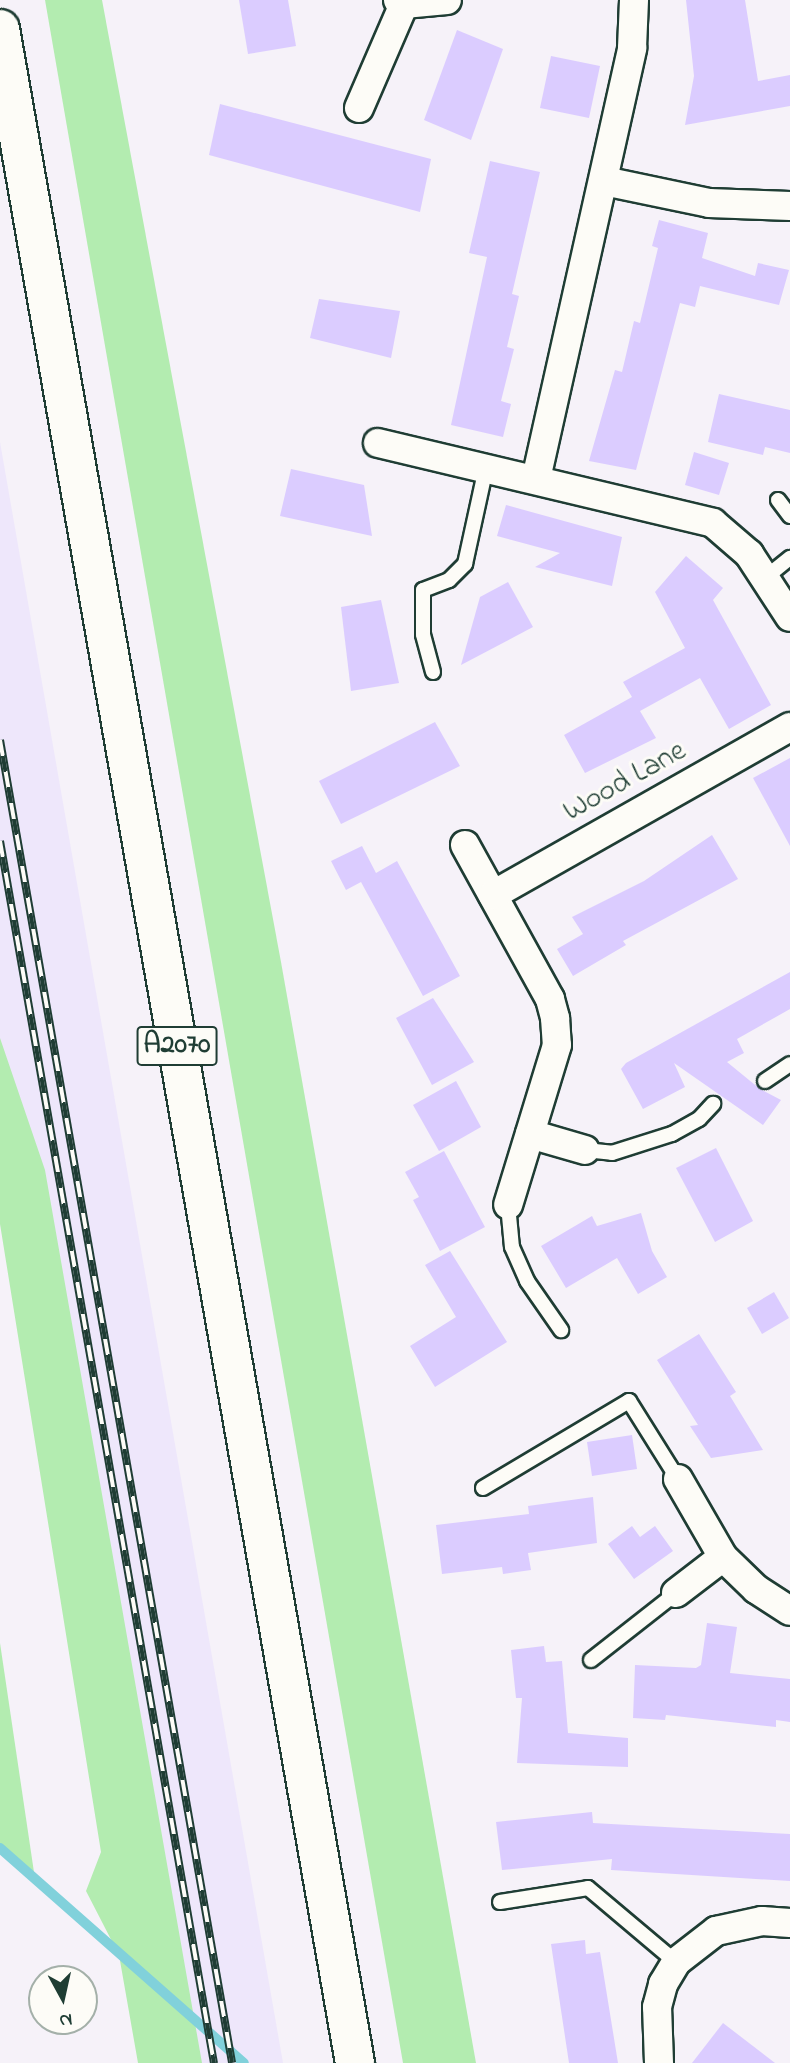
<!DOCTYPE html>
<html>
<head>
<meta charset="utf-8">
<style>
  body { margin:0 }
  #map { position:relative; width:790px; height:2063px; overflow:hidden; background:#f6f2f9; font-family:"Indie Flower",sans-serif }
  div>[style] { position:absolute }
  .built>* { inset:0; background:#eee7fb }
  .green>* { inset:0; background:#b3ecb0 }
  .stream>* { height:10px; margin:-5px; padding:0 5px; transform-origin:5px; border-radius:5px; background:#81d1db }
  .building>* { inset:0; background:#dbccff }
  .roads { filter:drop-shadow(2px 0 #1f3d34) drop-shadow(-2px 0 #1f3d34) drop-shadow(0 2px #1f3d34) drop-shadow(0 -2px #1f3d34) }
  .lane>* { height:14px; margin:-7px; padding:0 7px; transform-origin:7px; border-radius:7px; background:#fdfcf7 }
  .street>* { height:28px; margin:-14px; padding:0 14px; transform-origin:14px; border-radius:14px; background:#fdfcf7 }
  .highway>* { height:38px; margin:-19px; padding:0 19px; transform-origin:19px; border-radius:19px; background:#fdfcf7 }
  .rail>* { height:8px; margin-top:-4px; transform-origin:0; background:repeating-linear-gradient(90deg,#fdfcf7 0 16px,#1f3d34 0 32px); box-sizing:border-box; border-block:2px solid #1f3d34 }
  span { translate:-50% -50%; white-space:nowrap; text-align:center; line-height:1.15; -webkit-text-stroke:6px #fdfcf7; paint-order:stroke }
  .shield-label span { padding:2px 5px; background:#fdfcf7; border:2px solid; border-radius:5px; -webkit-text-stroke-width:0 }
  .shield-label { font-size:28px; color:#1f3d34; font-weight:700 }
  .street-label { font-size:30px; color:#1f3d34 }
  .north { position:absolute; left:28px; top:1965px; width:70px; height:70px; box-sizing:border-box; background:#fdfcf7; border:2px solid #a4b0a9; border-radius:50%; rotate:172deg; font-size:19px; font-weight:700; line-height:28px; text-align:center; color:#1f3d34 }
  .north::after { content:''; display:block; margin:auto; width:24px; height:32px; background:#1f3d34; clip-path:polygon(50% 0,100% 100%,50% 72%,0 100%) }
</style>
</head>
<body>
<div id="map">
  <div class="built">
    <i style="clip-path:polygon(0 442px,283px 2063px,153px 2063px,0 1134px)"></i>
  </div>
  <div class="green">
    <i style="clip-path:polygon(45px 0,102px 0,281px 962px,476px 2063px,403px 2063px)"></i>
    <i style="clip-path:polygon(0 1038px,45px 1170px,202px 2063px,138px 2063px,119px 1955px,86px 1891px,101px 1852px,0 1224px)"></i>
    <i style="clip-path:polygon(0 1643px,35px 1879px,0 1848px)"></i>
  </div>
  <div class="stream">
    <i style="left:0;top:1848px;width:325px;rotate:41.4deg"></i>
  </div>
  <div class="building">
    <i style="clip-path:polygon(239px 0,288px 0,296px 46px,248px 54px)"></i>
    <i style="clip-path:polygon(686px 0,745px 0,758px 81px,790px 75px,790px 106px,685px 125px,694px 76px)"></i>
    <i style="clip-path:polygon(457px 30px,503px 49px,471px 140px,424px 120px)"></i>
    <i style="clip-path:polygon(551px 56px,600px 66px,589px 118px,540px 108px)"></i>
    <i style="clip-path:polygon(220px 104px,431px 159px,420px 212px,209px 155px)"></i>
    <i style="clip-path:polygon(490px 161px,540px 172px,512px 294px,519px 296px,507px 347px,514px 349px,501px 401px,511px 404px,503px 437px,451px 425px,487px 257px,469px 253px)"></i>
    <i style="clip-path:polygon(659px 220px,708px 233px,702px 258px,755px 276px,758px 263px,789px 270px,779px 305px,700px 286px,695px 307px,680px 303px,636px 470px,589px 461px,615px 370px,622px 372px,634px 321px,640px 323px,658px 248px,652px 246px)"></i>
    <i style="clip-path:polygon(319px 299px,400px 311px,391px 358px,310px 338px)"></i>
    <i style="clip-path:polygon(719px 394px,790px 410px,790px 453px,765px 447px,763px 455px,708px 442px)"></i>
    <i style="clip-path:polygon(694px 452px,729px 463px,719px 495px,685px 485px)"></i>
    <i style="clip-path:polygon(291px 469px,364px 485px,372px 536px,280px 516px)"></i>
    <i style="clip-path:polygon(506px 505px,622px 537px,612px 586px,535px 567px,560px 553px,497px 536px)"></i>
    <i style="clip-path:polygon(686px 556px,723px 588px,713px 600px,771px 705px,729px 729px,700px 678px,640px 711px,656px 738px,585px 773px,564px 735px,632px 697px,623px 682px,685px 648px,655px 592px)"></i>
    <i style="clip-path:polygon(508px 582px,533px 627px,461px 665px,480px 597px)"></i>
    <i style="clip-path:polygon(381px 600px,399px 683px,351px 691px,341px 607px)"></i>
    <i style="clip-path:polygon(435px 722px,460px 766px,341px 824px,319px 781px)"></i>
    <i style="clip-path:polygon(790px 758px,790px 846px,753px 778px)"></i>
    <i style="clip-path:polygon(712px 835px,738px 879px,623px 941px,626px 945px,573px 976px,557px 949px,583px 934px,572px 917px,644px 881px)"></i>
    <i style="clip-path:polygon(362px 846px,376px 873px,397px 861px,460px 976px,423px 996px,361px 882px,346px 890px,331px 861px)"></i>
    <i style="clip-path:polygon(790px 972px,790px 1009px,737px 1039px,744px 1053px,727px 1062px,760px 1089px,781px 1100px,763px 1125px,674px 1063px,685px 1087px,643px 1109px,621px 1069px,626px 1063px)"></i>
    <i style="clip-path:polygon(433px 998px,474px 1062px,432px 1085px,396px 1018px)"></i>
    <i style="clip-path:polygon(456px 1081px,481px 1127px,439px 1151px,413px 1105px)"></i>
    <i style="clip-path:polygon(716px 1148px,753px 1221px,715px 1242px,676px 1168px)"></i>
    <i style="clip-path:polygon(444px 1151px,485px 1227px,440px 1251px,413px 1200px,419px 1197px,405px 1172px)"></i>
    <i style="clip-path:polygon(641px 1213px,652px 1251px,667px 1277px,638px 1294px,617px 1258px,566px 1288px,541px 1246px,592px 1216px,597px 1226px)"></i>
    <i style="clip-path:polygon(450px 1251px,507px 1342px,435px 1387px,410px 1346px,456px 1317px,425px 1265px)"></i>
    <i style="clip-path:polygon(774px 1292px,789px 1318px,762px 1334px,747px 1308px)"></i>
    <i style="clip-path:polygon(699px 1334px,736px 1392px,730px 1396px,763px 1450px,711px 1458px,690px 1426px,698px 1425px,657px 1360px)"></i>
    <i style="clip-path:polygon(632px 1435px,637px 1469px,592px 1476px,587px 1442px)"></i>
    <i style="clip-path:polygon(593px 1497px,597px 1543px,528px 1553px,531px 1570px,503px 1574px,502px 1567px,442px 1574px,436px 1525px,529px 1514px,528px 1506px)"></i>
    <i style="clip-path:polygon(632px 1526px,640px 1537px,655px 1526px,673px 1551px,634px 1579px,608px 1544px)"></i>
    <i style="clip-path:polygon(707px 1623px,737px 1627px,730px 1673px,790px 1679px,790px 1722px,776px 1720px,776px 1727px,666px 1715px,665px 1720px,633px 1718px,635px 1665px,696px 1668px,701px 1665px)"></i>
    <i style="clip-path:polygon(544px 1646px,546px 1662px,562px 1661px,568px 1733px,628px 1738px,628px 1767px,517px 1763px,522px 1698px,516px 1698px,511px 1650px)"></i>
    <i style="clip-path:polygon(592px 1812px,593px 1823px,790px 1834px,790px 1881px,611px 1870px,612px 1859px,502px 1870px,496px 1822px)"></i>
    <i style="clip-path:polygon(585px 1940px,586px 1954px,600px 1952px,618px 2063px,569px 2063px,551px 1944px)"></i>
    <i style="clip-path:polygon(723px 2023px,775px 2063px,692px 2063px)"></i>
  </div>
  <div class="roads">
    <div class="lane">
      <i style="left:778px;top:500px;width:20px;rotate:53deg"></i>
      <i style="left:765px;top:578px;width:32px;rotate:-39deg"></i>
      <i style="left:433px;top:672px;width:39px;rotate:-105deg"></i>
      <i style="left:423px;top:634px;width:44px;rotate:-90deg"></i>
      <i style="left:423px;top:590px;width:28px;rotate:-21deg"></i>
      <i style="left:449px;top:580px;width:23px;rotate:-45deg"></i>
      <i style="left:465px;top:564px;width:98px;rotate:-77.7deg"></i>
      <i style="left:765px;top:1081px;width:30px;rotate:-34deg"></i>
      <i style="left:585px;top:1150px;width:27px;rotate:6deg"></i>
      <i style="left:612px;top:1153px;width:63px;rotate:-17.6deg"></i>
      <i style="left:672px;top:1134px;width:31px;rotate:-29deg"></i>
      <i style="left:699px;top:1119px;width:21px;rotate:-47deg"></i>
      <i style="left:508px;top:1205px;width:42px;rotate:84.6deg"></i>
      <i style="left:512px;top:1247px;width:37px;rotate:66deg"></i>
      <i style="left:527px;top:1281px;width:60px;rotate:55.2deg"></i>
      <i style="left:483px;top:1488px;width:170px;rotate:-30.8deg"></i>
      <i style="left:629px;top:1401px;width:92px;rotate:57.9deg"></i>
      <i style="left:591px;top:1660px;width:108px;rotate:-38.2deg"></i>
      <i style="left:500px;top:1902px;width:89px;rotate:-9deg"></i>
      <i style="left:588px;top:1888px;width:115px;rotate:40.1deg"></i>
    </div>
    <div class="street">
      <i style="left:398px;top:0;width:7px;rotate:34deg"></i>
      <i style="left:404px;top:4px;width:43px;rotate:-5.3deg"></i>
      <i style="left:359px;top:108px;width:113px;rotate:-66.6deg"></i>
      <i style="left:604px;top:181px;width:107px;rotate:11.8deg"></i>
      <i style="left:709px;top:203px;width:81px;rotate:2.1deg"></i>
      <i style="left:378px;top:443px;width:344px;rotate:13.4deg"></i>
      <i style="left:713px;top:523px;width:48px;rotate:40.7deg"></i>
      <i style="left:749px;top:554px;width:75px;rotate:56.9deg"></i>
      <i style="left:536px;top:479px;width:442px;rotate:-77.4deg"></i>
      <i style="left:632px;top:48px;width:48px;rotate:-87.6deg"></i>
      <i style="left:465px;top:845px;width:176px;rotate:61.1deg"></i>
      <i style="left:550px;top:999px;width:20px;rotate:75deg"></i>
      <i style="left:555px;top:1018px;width:27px;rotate:86deg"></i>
      <i style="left:557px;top:1045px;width:167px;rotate:107deg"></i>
      <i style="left:493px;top:895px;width:341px;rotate:-29.5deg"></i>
      <i style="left:530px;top:1134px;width:57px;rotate:16.2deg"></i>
      <i style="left:678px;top:1479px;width:90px;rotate:60deg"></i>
      <i style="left:723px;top:1557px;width:46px;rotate:44.1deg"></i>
      <i style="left:756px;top:1589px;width:40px;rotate:32.9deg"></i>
      <i style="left:676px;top:1593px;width:59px;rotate:-37.5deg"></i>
      <i style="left:659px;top:2063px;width:56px;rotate:-92deg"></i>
      <i style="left:657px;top:2007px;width:24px;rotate:-75deg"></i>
      <i style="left:663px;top:1984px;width:26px;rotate:-59deg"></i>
      <i style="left:676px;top:1962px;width:51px;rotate:-37.8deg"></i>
      <i style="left:716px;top:1931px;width:47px;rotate:-12.3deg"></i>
      <i style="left:762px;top:1921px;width:28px;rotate:4deg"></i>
    </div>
    <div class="highway">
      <i style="left:0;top:29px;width:2065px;rotate:80.1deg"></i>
    </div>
  </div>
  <div class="rail">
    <i style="left:0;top:740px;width:1343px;rotate:80.05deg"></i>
    <i style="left:0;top:841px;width:1241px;rotate:80.07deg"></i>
  </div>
  <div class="shield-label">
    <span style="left:177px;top:1046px">A2070</span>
  </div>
  <div class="street-label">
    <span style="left:625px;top:782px;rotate:-29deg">Wood Lane</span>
  </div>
  <div class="north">N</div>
</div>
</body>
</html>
